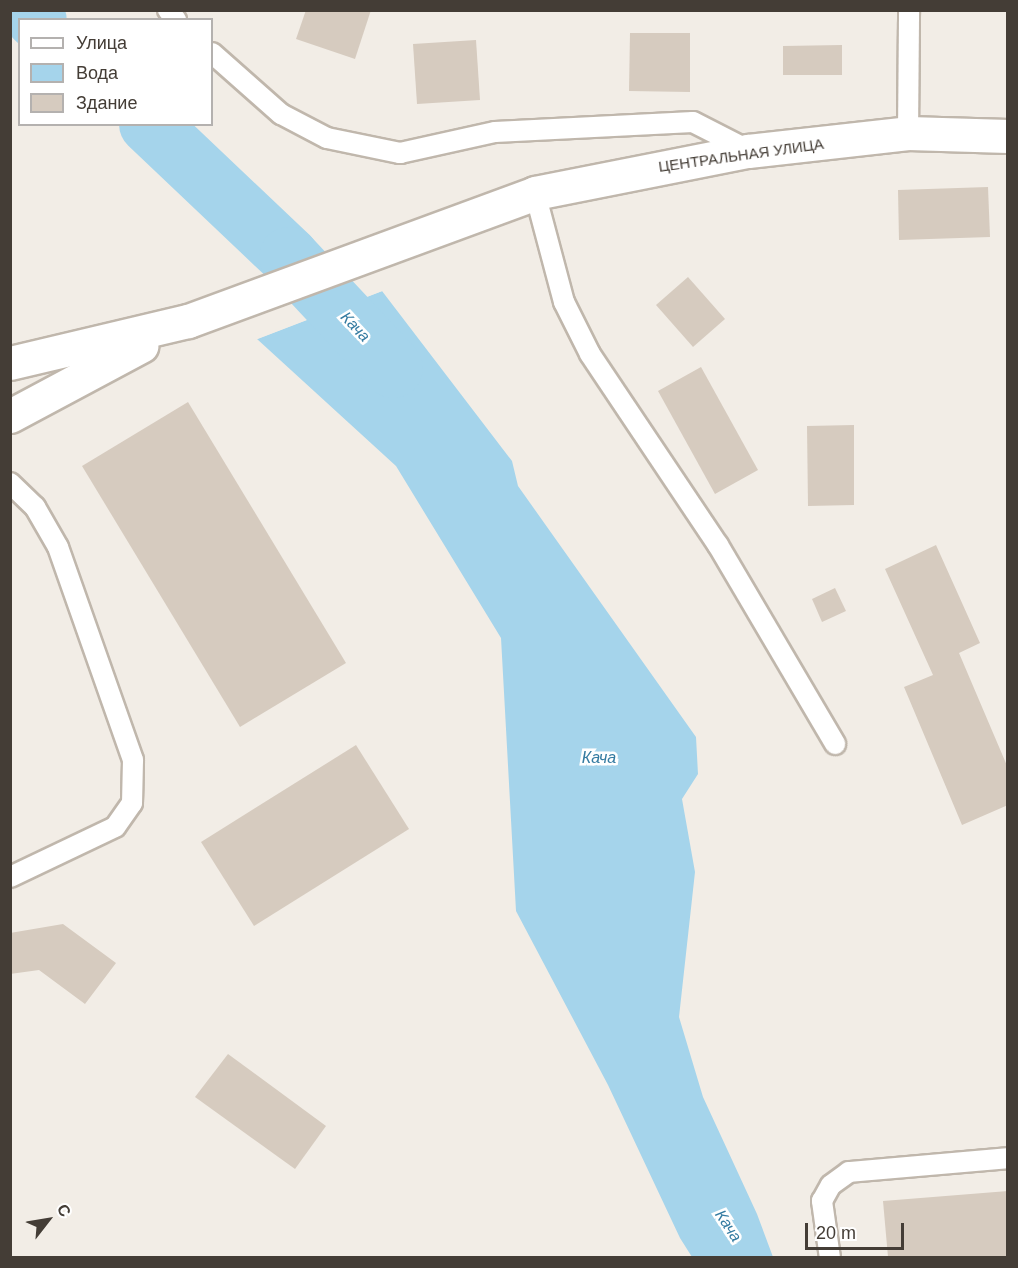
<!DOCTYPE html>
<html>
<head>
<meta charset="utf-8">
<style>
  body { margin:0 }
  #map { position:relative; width:1018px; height:1268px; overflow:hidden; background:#f2ede6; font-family:Arial,sans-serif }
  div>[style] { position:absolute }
  .water>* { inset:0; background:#a5d4eb }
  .pier>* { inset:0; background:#f2ede6 }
  .river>* { height:60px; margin:-30px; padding:0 30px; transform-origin:30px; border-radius:30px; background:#a5d4eb }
  .building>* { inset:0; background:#d6cbbf }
  .roads { filter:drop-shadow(2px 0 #c0b7ac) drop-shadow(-2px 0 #c0b7ac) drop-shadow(0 2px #c0b7ac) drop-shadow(0 -2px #c0b7ac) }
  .service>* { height:20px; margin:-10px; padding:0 10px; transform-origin:10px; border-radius:10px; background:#fff }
  .tertiary>* { height:33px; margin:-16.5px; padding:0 16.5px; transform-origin:16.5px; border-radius:16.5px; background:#fff }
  span { translate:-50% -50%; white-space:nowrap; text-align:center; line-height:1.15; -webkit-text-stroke:5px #fff; paint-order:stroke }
  .street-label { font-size:15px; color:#443d36 }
  .water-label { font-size:16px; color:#347ba1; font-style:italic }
  .frame { position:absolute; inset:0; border:12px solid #443d36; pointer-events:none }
  .legend { position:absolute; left:18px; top:18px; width:195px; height:108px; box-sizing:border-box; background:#fff; border:2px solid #b4b1af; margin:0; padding:8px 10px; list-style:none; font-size:18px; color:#443d36 }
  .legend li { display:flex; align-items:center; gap:12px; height:30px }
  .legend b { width:30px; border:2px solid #b4b1af }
  .north { position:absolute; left:18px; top:1190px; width:60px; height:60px; -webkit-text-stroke:4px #fff; paint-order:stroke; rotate:59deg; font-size:16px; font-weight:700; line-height:24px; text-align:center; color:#443d36 }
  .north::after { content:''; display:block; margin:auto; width:21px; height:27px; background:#443d36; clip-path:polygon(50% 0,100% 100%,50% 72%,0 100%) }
  .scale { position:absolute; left:805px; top:1223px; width:99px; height:27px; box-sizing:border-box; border:3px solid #443d36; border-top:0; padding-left:8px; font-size:18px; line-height:21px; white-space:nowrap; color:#443d36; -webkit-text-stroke:4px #fff; paint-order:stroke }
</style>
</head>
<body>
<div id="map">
  <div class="water">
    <i style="clip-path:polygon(382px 291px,512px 461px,518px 486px,696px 737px,698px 774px,682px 799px,695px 872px,679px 1017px,703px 1097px,757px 1214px,773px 1257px,692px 1257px,680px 1238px,608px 1085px,516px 911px,501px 638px,396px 466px,257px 339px)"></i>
  </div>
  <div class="pier">
    <i style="clip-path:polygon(381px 288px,385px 290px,255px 340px,256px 337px)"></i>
  </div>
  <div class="river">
    <i style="left:28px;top:10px;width:13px;rotate:48deg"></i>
    <i style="left:149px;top:124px;width:193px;rotate:43.5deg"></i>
    <i style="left:289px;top:257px;width:152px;rotate:46.9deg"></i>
  </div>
  <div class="building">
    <i style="clip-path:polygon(306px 10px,371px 10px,355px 59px,296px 39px)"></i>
    <i style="clip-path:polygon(630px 33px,690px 33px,690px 92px,629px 91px)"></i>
    <i style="clip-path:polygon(476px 40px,480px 100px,417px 104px,413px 44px)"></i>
    <i style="clip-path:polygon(842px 45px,842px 75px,783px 75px,783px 46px)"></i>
    <i style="clip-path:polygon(988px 187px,990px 237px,899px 240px,898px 190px)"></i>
    <i style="clip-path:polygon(688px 277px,725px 319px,693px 347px,656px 305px)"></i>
    <i style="clip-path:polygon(701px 367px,758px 470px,715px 494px,658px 391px)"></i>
    <i style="clip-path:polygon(188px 402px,346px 663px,240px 727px,82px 466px)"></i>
    <i style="clip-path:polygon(854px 425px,854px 505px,808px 506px,807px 426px)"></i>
    <i style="clip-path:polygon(936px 545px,980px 643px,959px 653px,1008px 768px,1008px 805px,962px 825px,904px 687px,933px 675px,885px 569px)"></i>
    <i style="clip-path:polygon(835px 588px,846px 611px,822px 622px,812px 599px)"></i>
    <i style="clip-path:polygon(356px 745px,409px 829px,254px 926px,201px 842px)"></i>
    <i style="clip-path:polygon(63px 924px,116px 963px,85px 1004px,39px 970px,10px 974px,10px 933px)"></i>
    <i style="clip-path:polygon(228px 1054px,326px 1126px,295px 1169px,195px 1097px)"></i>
    <i style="clip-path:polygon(1008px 1191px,1008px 1257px,888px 1257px,883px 1201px)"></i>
  </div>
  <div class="roads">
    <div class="service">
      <i style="left:168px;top:10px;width:13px;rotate:51deg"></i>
      <i style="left:212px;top:53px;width:92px;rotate:41.5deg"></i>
      <i style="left:281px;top:114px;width:52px;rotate:27.6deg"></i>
      <i style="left:327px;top:138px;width:75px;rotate:11.6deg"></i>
      <i style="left:400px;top:153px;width:97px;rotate:-12.5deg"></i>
      <i style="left:495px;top:132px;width:198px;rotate:-2.9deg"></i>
      <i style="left:693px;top:122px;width:62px;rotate:27deg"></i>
      <i style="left:908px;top:133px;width:123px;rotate:-89.5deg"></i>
      <i style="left:535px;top:193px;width:113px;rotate:75.1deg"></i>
      <i style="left:564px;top:302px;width:58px;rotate:63.4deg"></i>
      <i style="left:590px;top:354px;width:230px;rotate:56.2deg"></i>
      <i style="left:718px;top:545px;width:231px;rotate:59.5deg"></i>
      <i style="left:10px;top:483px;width:35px;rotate:44deg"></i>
      <i style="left:35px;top:507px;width:46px;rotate:60.1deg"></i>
      <i style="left:58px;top:547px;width:226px;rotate:70.6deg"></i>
      <i style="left:133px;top:760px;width:43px;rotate:91.3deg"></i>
      <i style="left:132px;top:803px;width:29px;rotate:125deg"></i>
      <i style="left:115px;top:827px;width:116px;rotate:154.5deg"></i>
      <i style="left:830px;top:1258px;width:58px;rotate:-98deg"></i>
      <i style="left:822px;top:1201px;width:18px;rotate:-61deg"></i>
      <i style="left:831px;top:1185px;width:22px;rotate:-36deg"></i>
      <i style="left:849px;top:1172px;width:160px;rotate:-5deg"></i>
    </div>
    <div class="tertiary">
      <i style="left:10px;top:363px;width:183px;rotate:-13.3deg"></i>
      <i style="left:188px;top:321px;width:370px;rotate:-20.2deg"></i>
      <i style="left:535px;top:193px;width:217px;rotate:-11.2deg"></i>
      <i style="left:748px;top:151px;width:161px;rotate:-6.4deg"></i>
      <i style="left:908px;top:133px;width:100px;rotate:1.7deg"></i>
      <i style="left:10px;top:416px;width:149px;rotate:-28.1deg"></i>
    </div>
  </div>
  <div class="street-label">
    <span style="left:741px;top:155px;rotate:-8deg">ЦЕНТРАЛЬНАЯ УЛИЦА</span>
  </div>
  <div class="water-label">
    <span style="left:355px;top:327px;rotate:47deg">Кача</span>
    <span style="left:599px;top:758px">Кача</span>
    <span style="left:728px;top:1226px;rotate:57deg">Кача</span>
  </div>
  <div class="frame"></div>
  <ul class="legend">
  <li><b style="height:8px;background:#fff"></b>Улица</li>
  <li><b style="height:16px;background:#a5d4eb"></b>Вода</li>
  <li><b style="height:16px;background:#d6cbbf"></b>Здание</li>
  </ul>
  <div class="north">С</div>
  <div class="scale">20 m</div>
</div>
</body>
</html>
